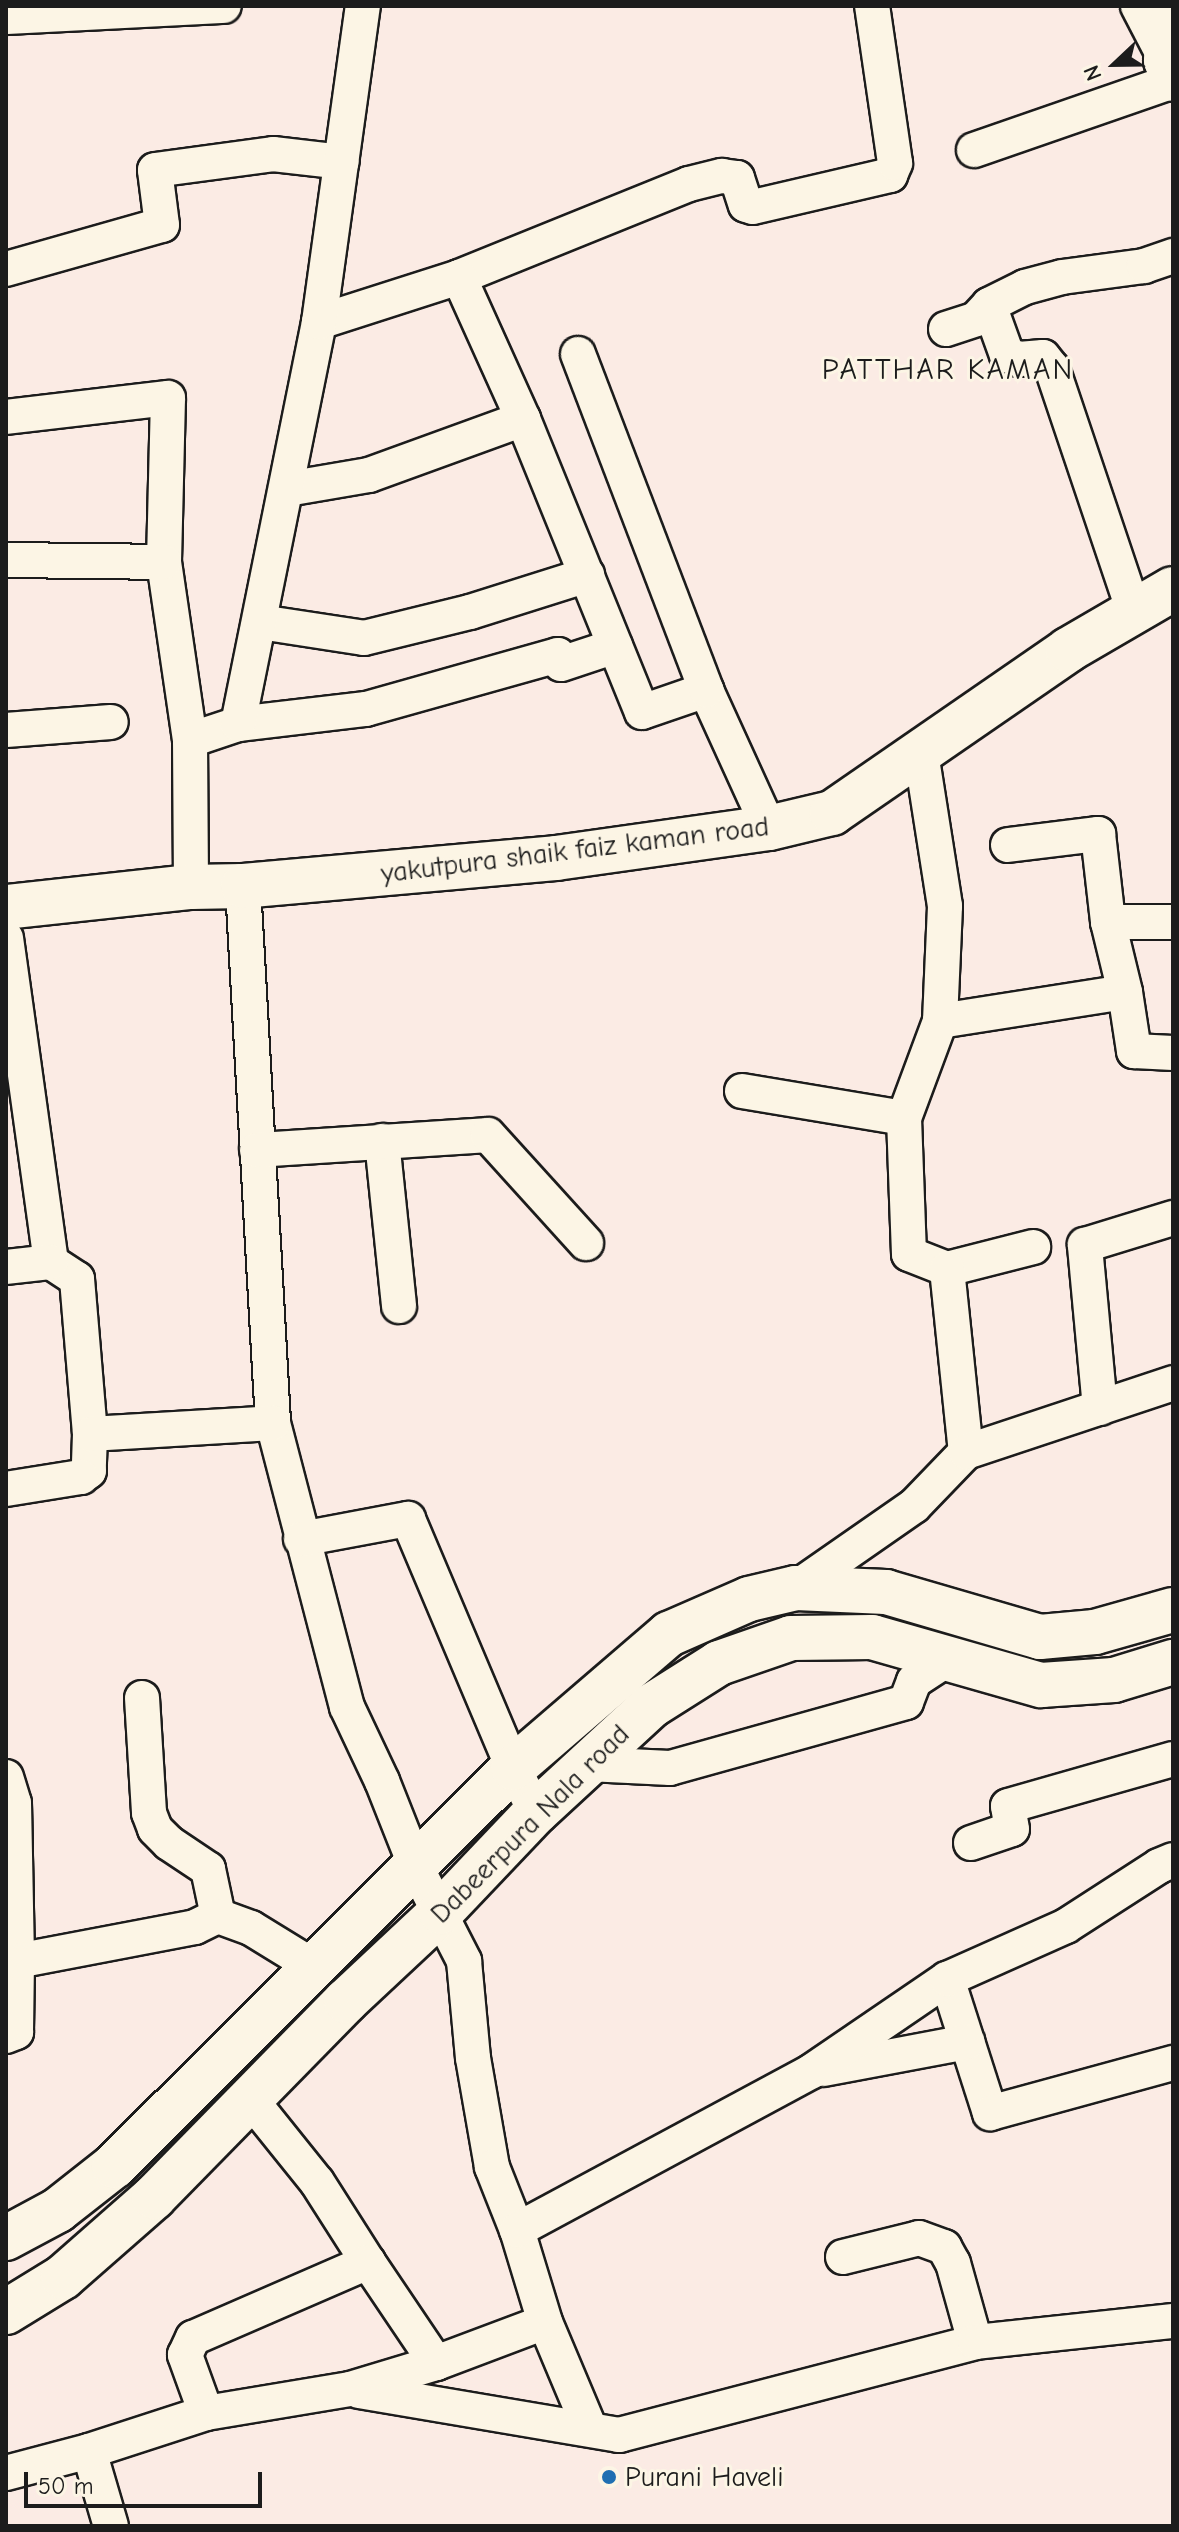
<!DOCTYPE html>
<html>
<head>
<meta charset="utf-8">
<style>
  body { margin:0 }
  #map { position:relative; width:1179px; height:2532px; overflow:hidden; background:#fbebe4; font-family:"Comic Neue",sans-serif }
  div>[style] { position:absolute }
  .roads { filter:drop-shadow(2px 0 #1c1c1c) drop-shadow(-2px 0 #1c1c1c) drop-shadow(0 2px #1c1c1c) drop-shadow(0 -2px #1c1c1c) }
  .street>* { height:34px; margin:-17px; padding:0 17px; transform-origin:17px; border-radius:17px; background:#fcf5e5 }
  .secondary>* { height:44px; margin:-22px; padding:0 22px; transform-origin:22px; border-radius:22px; background:#fcf5e5 }
  .dots>* { width:22px; height:22px; translate:-50% -50%; box-sizing:border-box; border:4px solid #fcf5e5; border-radius:50% }
  span { translate:-50% -50%; white-space:nowrap; text-align:center; line-height:1.15; -webkit-text-stroke:6px #fcf5e5; paint-order:stroke }
  .street-label { font-size:28px; color:#1c1c1c }
  .poi-label { font-size:28px; color:#1c1c1c }
  .left { translate:0 -50%; text-align:left }
  .neighbourhood-label { font-size:30px; color:#1c1c1c; letter-spacing:2px }
  .frame { position:absolute; inset:0; border:8px solid #1c1c1c; pointer-events:none }
  .north { position:absolute; left:1075px; top:24px; width:80px; height:80px; -webkit-text-stroke:6px #fcf5e5; paint-order:stroke; rotate:248deg; font-size:22px; font-weight:700; line-height:32px; text-align:center; color:#1c1c1c }
  .north::after { content:''; display:block; margin:auto; width:28px; height:36px; background:#1c1c1c; clip-path:polygon(50% 0,100% 100%,50% 72%,0 100%) }
  .scale { position:absolute; left:24px; top:2472px; width:238px; height:36px; box-sizing:border-box; border:4px solid #1c1c1c; border-top:0; padding-left:10px; font-size:24px; line-height:28px; white-space:nowrap; color:#1c1c1c; -webkit-text-stroke:6px #fcf5e5; paint-order:stroke }
</style>
</head>
<body>
<div id="map">
  <div class="roads">
    <div class="street">
      <i style="left:1138px;top:6px;width:61px;rotate:62.6deg"></i>
      <i style="left:6px;top:17px;width:218px;rotate:-2.9deg"></i>
      <i style="left:974px;top:150px;width:211px;rotate:-19.1deg"></i>
      <i style="left:6px;top:269px;width:162px;rotate:-15.8deg"></i>
      <i style="left:162px;top:225px;width:55px;rotate:-97.3deg"></i>
      <i style="left:155px;top:170px;width:119px;rotate:-7.7deg"></i>
      <i style="left:273px;top:154px;width:69px;rotate:6.6deg"></i>
      <i style="left:459px;top:277px;width:248px;rotate:-22deg"></i>
      <i style="left:689px;top:184px;width:34px;rotate:-14deg"></i>
      <i style="left:722px;top:176px;width:15px;rotate:8deg"></i>
      <i style="left:737px;top:178px;width:28px;rotate:72deg"></i>
      <i style="left:746px;top:205px;width:7px;rotate:16deg"></i>
      <i style="left:753px;top:207px;width:141px;rotate:-13.1deg"></i>
      <i style="left:890px;top:175px;width:13px;rotate:-67deg"></i>
      <i style="left:895px;top:163px;width:159px;rotate:-98.3deg"></i>
      <i style="left:989px;top:305px;width:53px;rotate:70.2deg"></i>
      <i style="left:1007px;top:355px;width:13px;rotate:18deg"></i>
      <i style="left:1019px;top:359px;width:24px;rotate:-5deg"></i>
      <i style="left:1043px;top:357px;width:14px;rotate:51deg"></i>
      <i style="left:1052px;top:368px;width:257px;rotate:71.4deg"></i>
      <i style="left:319px;top:322px;width:147px;rotate:-17.8deg"></i>
      <i style="left:459px;top:277px;width:156px;rotate:65.7deg"></i>
      <i style="left:523px;top:419px;width:316px;rotate:67.9deg"></i>
      <i style="left:642px;top:712px;width:68px;rotate:-19deg"></i>
      <i style="left:706px;top:690px;width:152px;rotate:65.5deg"></i>
      <i style="left:946px;top:329px;width:32px;rotate:-18deg"></i>
      <i style="left:976px;top:319px;width:19px;rotate:-47deg"></i>
      <i style="left:989px;top:305px;width:40px;rotate:-26.6deg"></i>
      <i style="left:1025px;top:287px;width:38px;rotate:-15deg"></i>
      <i style="left:1062px;top:277px;width:83px;rotate:-7.6deg"></i>
      <i style="left:1144px;top:266px;width:31px;rotate:-19deg"></i>
      <i style="left:578px;top:354px;width:360px;rotate:69.1deg"></i>
      <i style="left:6px;top:417px;width:163px;rotate:-6.7deg"></i>
      <i style="left:168px;top:398px;width:164px;rotate:91.4deg"></i>
      <i style="left:164px;top:562px;width:180px;rotate:81.7deg"></i>
      <i style="left:190px;top:740px;width:147px;rotate:89.6deg"></i>
      <i style="left:287px;top:489px;width:83px;rotate:-9.7deg"></i>
      <i style="left:369px;top:475px;width:164px;rotate:-20deg"></i>
      <i style="left:6px;top:560px;width:158px;rotate:0.7deg"></i>
      <i style="left:260px;top:622px;width:105px;rotate:8.7deg"></i>
      <i style="left:364px;top:638px;width:109px;rotate:-13.8deg"></i>
      <i style="left:470px;top:612px;width:123px;rotate:-17.5deg"></i>
      <i style="left:238px;top:724px;width:129px;rotate:-6.7deg"></i>
      <i style="left:366px;top:709px;width:199px;rotate:-15.7deg"></i>
      <i style="left:558px;top:655px;width:9px;rotate:72deg"></i>
      <i style="left:561px;top:664px;width:57px;rotate:-18.4deg"></i>
      <i style="left:6px;top:730px;width:105px;rotate:-4.4deg"></i>
      <i style="left:190px;top:740px;width:51px;rotate:-18.4deg"></i>
      <i style="left:238px;top:724px;width:410px;rotate:-78.6deg"></i>
      <i style="left:319px;top:322px;width:319px;rotate:-82.1deg"></i>
      <i style="left:1008px;top:845px;width:91px;rotate:-7deg"></i>
      <i style="left:1098px;top:834px;width:89px;rotate:83.5deg"></i>
      <i style="left:1108px;top:922px;width:72px;rotate:76.3deg"></i>
      <i style="left:243px;top:886px;width:538px;rotate:86.8deg"></i>
      <i style="left:273px;top:1423px;width:293px;rotate:75.4deg"></i>
      <i style="left:347px;top:1707px;width:82px;rotate:64.7deg"></i>
      <i style="left:382px;top:1781px;width:92px;rotate:68.4deg"></i>
      <i style="left:416px;top:1867px;width:106px;rotate:62.9deg"></i>
      <i style="left:464px;top:1961px;width:97px;rotate:84.7deg"></i>
      <i style="left:473px;top:2058px;width:111px;rotate:80.1deg"></i>
      <i style="left:492px;top:2167px;width:68px;rotate:68.4deg"></i>
      <i style="left:1108px;top:922px;width:65px"></i>
      <i style="left:6px;top:938px;width:327px;rotate:82.1deg"></i>
      <i style="left:51px;top:1262px;width:31px;rotate:33deg"></i>
      <i style="left:77px;top:1279px;width:156px;rotate:85.2deg"></i>
      <i style="left:90px;top:1434px;width:37px;rotate:92deg"></i>
      <i style="left:89px;top:1471px;width:10px;rotate:143deg"></i>
      <i style="left:81px;top:1477px;width:76px;rotate:170.9deg"></i>
      <i style="left:940px;top:1021px;width:187px;rotate:-8.9deg"></i>
      <i style="left:1125px;top:992px;width:60px;rotate:81.3deg"></i>
      <i style="left:1134px;top:1051px;width:39px;rotate:3deg"></i>
      <i style="left:742px;top:1091px;width:164px;rotate:9.5deg"></i>
      <i style="left:904px;top:1118px;width:103px;rotate:-69.6deg"></i>
      <i style="left:940px;top:1021px;width:115px;rotate:-87.5deg"></i>
      <i style="left:945px;top:906px;width:156px;rotate:-98.9deg"></i>
      <i style="left:904px;top:1118px;width:136px;rotate:87.9deg"></i>
      <i style="left:909px;top:1254px;width:41px;rotate:21.5deg"></i>
      <i style="left:947px;top:1269px;width:89px;rotate:-14.3deg"></i>
      <i style="left:382px;top:1141px;width:166px;rotate:84.1deg"></i>
      <i style="left:257px;top:1150px;width:231px;rotate:-3.7deg"></i>
      <i style="left:488px;top:1135px;width:146px;rotate:47.8deg"></i>
      <i style="left:6px;top:1267px;width:45px;rotate:-6.3deg"></i>
      <i style="left:947px;top:1269px;width:184px;rotate:84.1deg"></i>
      <i style="left:1100px;top:1408px;width:164px;rotate:-95.3deg"></i>
      <i style="left:1085px;top:1245px;width:92px;rotate:-17.1deg"></i>
      <i style="left:90px;top:1434px;width:183px;rotate:-3.4deg"></i>
      <i style="left:301px;top:1539px;width:109px;rotate:-10.6deg"></i>
      <i style="left:408px;top:1519px;width:270px;rotate:67.1deg"></i>
      <i style="left:513px;top:1768px;width:50px;rotate:62.4deg"></i>
      <i style="left:796px;top:1588px;width:144px;rotate:-34.8deg"></i>
      <i style="left:914px;top:1506px;width:75px;rotate:-46.1deg"></i>
      <i style="left:966px;top:1452px;width:218px;rotate:-18.4deg"></i>
      <i style="left:142px;top:1698px;width:115px;rotate:86.5deg"></i>
      <i style="left:149px;top:1813px;width:17px;rotate:69deg"></i>
      <i style="left:155px;top:1829px;width:20px;rotate:45deg"></i>
      <i style="left:169px;top:1843px;width:47px;rotate:33.7deg"></i>
      <i style="left:208px;top:1869px;width:48px;rotate:78deg"></i>
      <i style="left:588px;top:1764px;width:82px;rotate:2.8deg"></i>
      <i style="left:670px;top:1768px;width:245px;rotate:-15.6deg"></i>
      <i style="left:906px;top:1702px;width:22px;rotate:-69deg"></i>
      <i style="left:914px;top:1681px;width:37px;rotate:-33deg"></i>
      <i style="left:6px;top:1777px;width:27px;rotate:73deg"></i>
      <i style="left:14px;top:1803px;width:158px;rotate:88.9deg"></i>
      <i style="left:971px;top:1843px;width:43px;rotate:-18.9deg"></i>
      <i style="left:1012px;top:1829px;width:23px;rotate:-100deg"></i>
      <i style="left:1008px;top:1806px;width:172px;rotate:-15.9deg"></i>
      <i style="left:947px;top:1979px;width:141px;rotate:72.2deg"></i>
      <i style="left:990px;top:2113px;width:190px;rotate:-15.3deg"></i>
      <i style="left:6px;top:2036px;width:11px;rotate:-22deg"></i>
      <i style="left:16px;top:2032px;width:71px;rotate:-89.2deg"></i>
      <i style="left:17px;top:1961px;width:181px;rotate:-10.8deg"></i>
      <i style="left:195px;top:1927px;width:25px;rotate:-26deg"></i>
      <i style="left:218px;top:1916px;width:35px;rotate:20deg"></i>
      <i style="left:251px;top:1928px;width:73px;rotate:31.5deg"></i>
      <i style="left:824px;top:2069px;width:146px;rotate:-10.7deg"></i>
      <i style="left:251px;top:2100px;width:105px;rotate:51.2deg"></i>
      <i style="left:317px;top:2182px;width:95px;rotate:57.5deg"></i>
      <i style="left:843px;top:2257px;width:78px;rotate:-14deg"></i>
      <i style="left:919px;top:2238px;width:27px;rotate:20deg"></i>
      <i style="left:944px;top:2247px;width:18px;rotate:61deg"></i>
      <i style="left:953px;top:2263px;width:82px;rotate:74.4deg"></i>
      <i style="left:545px;top:2322px;width:116px;rotate:67.2deg"></i>
      <i style="left:359px;top:2391px;width:264px;rotate:9.6deg"></i>
      <i style="left:619px;top:2435px;width:368px;rotate:-14.6deg"></i>
      <i style="left:975px;top:2342px;width:199px;rotate:-6.1deg"></i>
      <i style="left:206px;top:2413px;width:62px;rotate:-109.9deg"></i>
      <i style="left:185px;top:2355px;width:19px;rotate:-65deg"></i>
      <i style="left:193px;top:2338px;width:191px;rotate:-23.5deg"></i>
      <i style="left:368px;top:2262px;width:122px;rotate:56deg"></i>
      <i style="left:89px;top:2451px;width:78px;rotate:73.7deg"></i>
      <i style="left:6px;top:2473px;width:86px;rotate:-14.8deg"></i>
      <i style="left:89px;top:2451px;width:123px;rotate:-18deg"></i>
      <i style="left:206px;top:2413px;width:146px;rotate:-9.5deg"></i>
      <i style="left:350px;top:2389px;width:90px;rotate:-16.8deg"></i>
      <i style="left:436px;top:2363px;width:116px;rotate:-20.6deg"></i>
      <i style="left:545px;top:2322px;width:96px;rotate:-106.9deg"></i>
      <i style="left:517px;top:2230px;width:335px;rotate:-28.3deg"></i>
      <i style="left:812px;top:2071px;width:163px;rotate:-34.3deg"></i>
      <i style="left:947px;top:1979px;width:130px;rotate:-24deg"></i>
      <i style="left:1066px;top:1926px;width:111px;rotate:-32.8deg"></i>
      <i style="left:1159px;top:1866px;width:15px;rotate:-23deg"></i>
    </div>
    <div class="secondary">
      <i style="left:1173px;top:18px;width:43px;rotate:99.5deg"></i>
      <i style="left:1166px;top:60px;width:20px;rotate:70deg"></i>
      <i style="left:6px;top:907px;width:186px;rotate:-6.2deg"></i>
      <i style="left:191px;top:887px;width:52px;rotate:-1.1deg"></i>
      <i style="left:243px;top:886px;width:314px;rotate:-5.1deg"></i>
      <i style="left:556px;top:858px;width:215px;rotate:-8deg"></i>
      <i style="left:769px;top:828px;width:65px;rotate:-13.4deg"></i>
      <i style="left:832px;top:813px;width:287px;rotate:-34.6deg"></i>
      <i style="left:1068px;top:650px;width:121px;rotate:-30.2deg"></i>
      <i style="left:6px;top:2238px;width:59px;rotate:-28.3deg"></i>
      <i style="left:58px;top:2210px;width:71px;rotate:-38.2deg"></i>
      <i style="left:114px;top:2166px;width:564px;rotate:-44.93deg"></i>
      <i style="left:513px;top:1768px;width:206px;rotate:-40.7deg"></i>
      <i style="left:669px;top:1634px;width:87px;rotate:-23.6deg"></i>
      <i style="left:749px;top:1599px;width:48px;rotate:-13.2deg"></i>
      <i style="left:796px;top:1588px;width:90px;rotate:2.5deg"></i>
      <i style="left:886px;top:1592px;width:160px;rotate:16.3deg"></i>
      <i style="left:1040px;top:1637px;width:55px;rotate:-5.2deg"></i>
      <i style="left:1095px;top:1632px;width:81px;rotate:-15.8deg"></i>
      <i style="left:6px;top:2312px;width:67px;rotate:-31.6deg"></i>
      <i style="left:63px;top:2277px;width:121px;rotate:-41.3deg"></i>
      <i style="left:154px;top:2197px;width:274px;rotate:-45.6deg"></i>
      <i style="left:346px;top:2001px;width:130px;rotate:-43.1deg"></i>
      <i style="left:441px;top:1912px;width:138px;rotate:-46.5deg"></i>
      <i style="left:536px;top:1812px;width:156px;rotate:-42.7deg"></i>
      <i style="left:651px;top:1706px;width:80px;rotate:-32.3deg"></i>
      <i style="left:719px;top:1663px;width:76px;rotate:-19.1deg"></i>
      <i style="left:791px;top:1638px;width:81px;rotate:-0.7deg"></i>
      <i style="left:872px;top:1637px;width:176px;rotate:15.9deg"></i>
      <i style="left:1041px;top:1685px;width:73px;rotate:-3.9deg"></i>
      <i style="left:1114px;top:1680px;width:62px;rotate:-17deg"></i>
    </div>
  </div>
  <div class="dots">
    <i style="left:609px;top:2477px;background:#1f6fb2"></i>
  </div>
  <div class="street-label">
    <span style="left:575px;top:850px;rotate:-7deg">yakutpura shaik faiz kaman road</span>
    <span style="left:530px;top:1824px;rotate:-45deg">Dabeerpura Nala road</span>
  </div>
  <div class="poi-label">
    <span class="left" style="left:625px;top:2477px">Purani Haveli</span>
  </div>
  <div class="neighbourhood-label">
    <span style="left:948px;top:370px">PATTHAR KAMAN</span>
  </div>
  <div class="frame"></div>
  <div class="north">N</div>
  <div class="scale">50 m</div>
</div>
</body>
</html>
